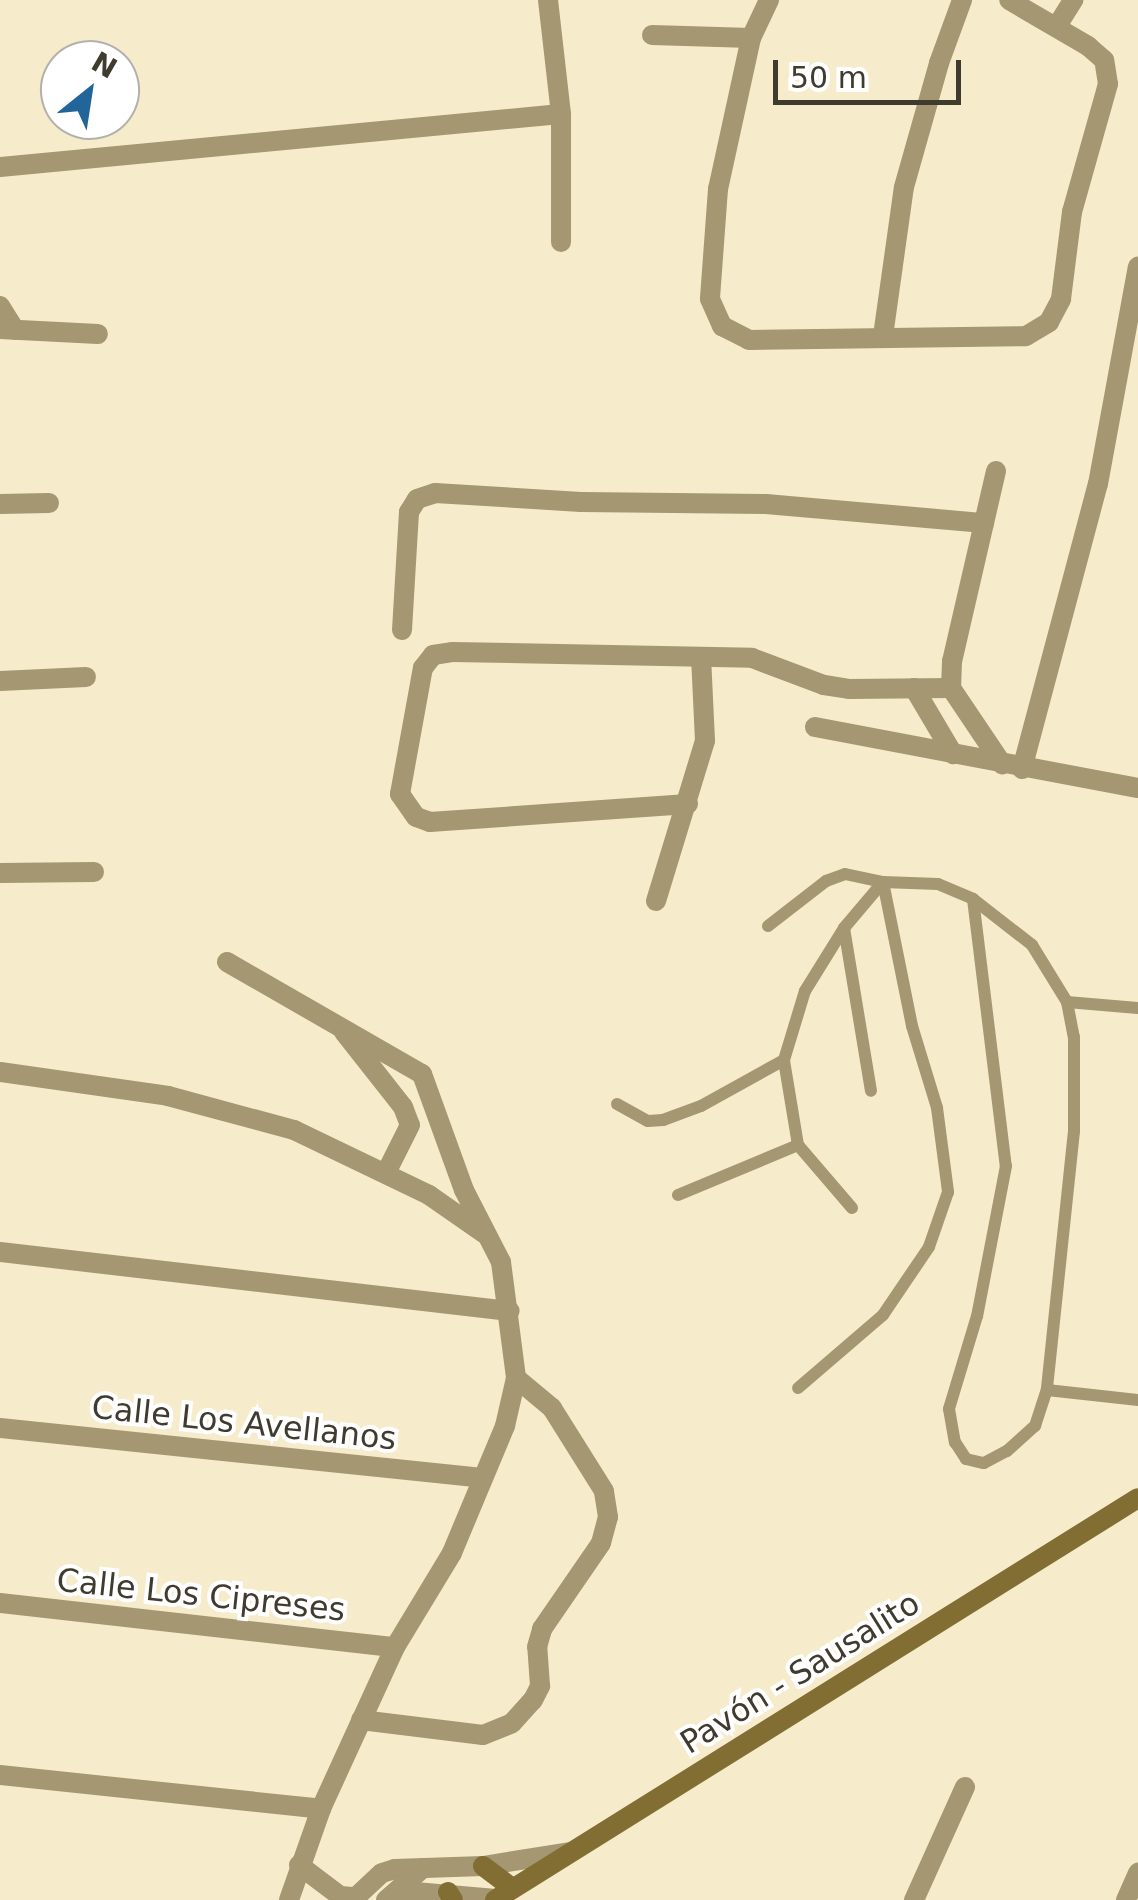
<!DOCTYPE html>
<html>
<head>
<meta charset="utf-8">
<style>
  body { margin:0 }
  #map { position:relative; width:1138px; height:1900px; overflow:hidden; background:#f6ebcb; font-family:"DejaVu Sans",sans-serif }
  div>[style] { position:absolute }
  .lane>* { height:12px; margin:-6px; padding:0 6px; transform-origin:6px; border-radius:6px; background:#a49771 }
  .street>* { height:20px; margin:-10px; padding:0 10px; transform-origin:10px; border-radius:10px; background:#a49771 }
  .secondary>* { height:20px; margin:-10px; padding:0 10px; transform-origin:10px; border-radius:10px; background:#826e32 }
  span { translate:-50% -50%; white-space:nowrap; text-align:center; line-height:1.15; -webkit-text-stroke:8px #fff; paint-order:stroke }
  .street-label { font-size:32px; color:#403b2f }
  .north { position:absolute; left:40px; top:40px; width:100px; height:100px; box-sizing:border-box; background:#fff; border:2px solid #b3b1ac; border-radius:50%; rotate:30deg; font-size:28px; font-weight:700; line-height:40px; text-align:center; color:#403b2f }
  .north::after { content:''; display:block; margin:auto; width:35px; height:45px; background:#22659a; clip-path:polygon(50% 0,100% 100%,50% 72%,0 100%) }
  .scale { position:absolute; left:773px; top:60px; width:188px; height:45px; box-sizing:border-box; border:5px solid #403b2f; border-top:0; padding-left:12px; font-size:30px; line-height:35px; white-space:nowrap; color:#403b2f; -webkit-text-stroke:8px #fff; paint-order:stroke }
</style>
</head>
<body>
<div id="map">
  <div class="lane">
    <i style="left:973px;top:899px;width:269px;rotate:83deg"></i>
    <i style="left:1006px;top:1166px;width:153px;rotate:100.9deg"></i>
    <i style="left:977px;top:1316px;width:97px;rotate:106.8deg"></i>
    <i style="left:949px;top:1409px;width:34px;rotate:80deg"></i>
    <i style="left:955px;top:1442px;width:20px;rotate:57deg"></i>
    <i style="left:966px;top:1459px;width:18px;rotate:13deg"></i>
    <i style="left:984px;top:1463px;width:26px;rotate:-28deg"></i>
    <i style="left:1007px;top:1451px;width:38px;rotate:-42deg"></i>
    <i style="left:1035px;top:1426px;width:38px;rotate:-72deg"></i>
    <i style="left:768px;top:926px;width:73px;rotate:-37.8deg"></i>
    <i style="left:826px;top:881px;width:20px;rotate:-20deg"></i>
    <i style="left:845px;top:874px;width:39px;rotate:12deg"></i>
    <i style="left:883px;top:882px;width:147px;rotate:78.6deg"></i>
    <i style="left:912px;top:1026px;width:86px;rotate:73deg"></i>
    <i style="left:937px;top:1108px;width:85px;rotate:82.5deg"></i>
    <i style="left:948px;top:1192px;width:58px;rotate:109.1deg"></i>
    <i style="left:929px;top:1247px;width:82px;rotate:124.1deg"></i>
    <i style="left:883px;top:1315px;width:112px;rotate:139.3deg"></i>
    <i style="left:844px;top:928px;width:165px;rotate:80.6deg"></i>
    <i style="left:1067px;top:1002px;width:71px;rotate:4.8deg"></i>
    <i style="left:617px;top:1104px;width:35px;rotate:29deg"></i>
    <i style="left:648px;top:1121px;width:15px;rotate:-4deg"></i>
    <i style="left:663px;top:1120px;width:40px;rotate:-20.2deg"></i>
    <i style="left:701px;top:1106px;width:95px;rotate:-29deg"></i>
    <i style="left:678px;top:1195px;width:130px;rotate:-22.6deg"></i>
    <i style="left:852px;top:1208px;width:83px;rotate:-130.6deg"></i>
    <i style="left:798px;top:1145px;width:86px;rotate:-99.4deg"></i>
    <i style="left:784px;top:1060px;width:72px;rotate:-73.1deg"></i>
    <i style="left:805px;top:991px;width:74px;rotate:-58.2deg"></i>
    <i style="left:844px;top:928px;width:60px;rotate:-49.7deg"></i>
    <i style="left:883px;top:882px;width:55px;rotate:2.1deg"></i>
    <i style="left:938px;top:884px;width:38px;rotate:23deg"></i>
    <i style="left:973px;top:899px;width:75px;rotate:37.9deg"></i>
    <i style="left:1032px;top:945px;width:67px;rotate:58.4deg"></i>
    <i style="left:1067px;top:1002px;width:36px;rotate:79deg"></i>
    <i style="left:1074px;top:1037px;width:94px;rotate:90deg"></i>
    <i style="left:1074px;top:1131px;width:260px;rotate:96deg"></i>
    <i style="left:1047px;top:1390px;width:92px;rotate:6.3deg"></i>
  </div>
  <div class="street">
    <i style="left:548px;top:0;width:115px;rotate:83.5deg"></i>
    <i style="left:561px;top:114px;width:128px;rotate:90deg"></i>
    <i style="left:769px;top:0;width:42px;rotate:115.3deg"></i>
    <i style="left:751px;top:38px;width:155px;rotate:102.3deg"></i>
    <i style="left:718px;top:189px;width:110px;rotate:94.2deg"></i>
    <i style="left:710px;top:299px;width:30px;rotate:66deg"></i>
    <i style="left:722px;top:326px;width:30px;rotate:27deg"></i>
    <i style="left:749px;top:340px;width:277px;rotate:-0.8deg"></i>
    <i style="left:1026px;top:336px;width:27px;rotate:-31deg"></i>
    <i style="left:1049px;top:322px;width:26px;rotate:-62deg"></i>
    <i style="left:1061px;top:299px;width:88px;rotate:-82.8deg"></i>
    <i style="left:1072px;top:212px;width:133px;rotate:-74.3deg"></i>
    <i style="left:1108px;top:84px;width:24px;rotate:-99deg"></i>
    <i style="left:1104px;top:60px;width:21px;rotate:-139deg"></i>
    <i style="left:1088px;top:46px;width:91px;rotate:-149.8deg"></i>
    <i style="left:1057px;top:26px;width:31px;rotate:-58deg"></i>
    <i style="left:652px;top:35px;width:99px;rotate:1.7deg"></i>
    <i style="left:0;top:167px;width:563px;rotate:-5.4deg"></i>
    <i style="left:0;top:306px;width:28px;rotate:58deg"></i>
    <i style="left:0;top:329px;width:98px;rotate:2.9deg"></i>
    <i style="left:883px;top:336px;width:150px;rotate:-82deg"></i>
    <i style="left:904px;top:187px;width:129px;rotate:-74.2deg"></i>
    <i style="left:939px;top:63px;width:67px;rotate:-69.9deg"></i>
    <i style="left:996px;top:471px;width:195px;rotate:103deg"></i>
    <i style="left:952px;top:661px;width:27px;rotate:92deg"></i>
    <i style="left:951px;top:688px;width:92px;rotate:56.1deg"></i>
    <i style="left:0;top:504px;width:49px;rotate:-1.2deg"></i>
    <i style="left:402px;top:630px;width:118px;rotate:-86.6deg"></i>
    <i style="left:409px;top:512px;width:15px;rotate:-58deg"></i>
    <i style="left:417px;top:499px;width:19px;rotate:-18deg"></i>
    <i style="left:435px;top:493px;width:146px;rotate:3.5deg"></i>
    <i style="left:581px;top:502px;width:185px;rotate:0.6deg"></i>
    <i style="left:766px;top:504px;width:219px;rotate:5deg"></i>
    <i style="left:0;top:681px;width:86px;rotate:-2.7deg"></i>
    <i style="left:914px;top:688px;width:77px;rotate:59.4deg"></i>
    <i style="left:815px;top:727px;width:329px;rotate:10.7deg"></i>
    <i style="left:1022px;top:769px;width:295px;rotate:-75.1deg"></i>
    <i style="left:1098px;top:484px;width:221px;rotate:-79.6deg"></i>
    <i style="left:688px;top:804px;width:259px;rotate:176deg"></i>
    <i style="left:430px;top:822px;width:15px;rotate:-160deg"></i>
    <i style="left:416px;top:817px;width:28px;rotate:-125deg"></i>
    <i style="left:400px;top:794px;width:128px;rotate:-79.7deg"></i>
    <i style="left:423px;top:668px;width:16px;rotate:-52deg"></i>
    <i style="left:433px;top:655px;width:19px;rotate:-9deg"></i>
    <i style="left:452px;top:652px;width:300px;rotate:1.1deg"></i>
    <i style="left:752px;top:658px;width:77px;rotate:20.6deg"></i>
    <i style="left:824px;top:685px;width:25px;rotate:9deg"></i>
    <i style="left:849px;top:689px;width:102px;rotate:-0.6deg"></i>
    <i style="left:0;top:873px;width:94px;rotate:-0.6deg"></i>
    <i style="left:656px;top:901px;width:167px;rotate:-73deg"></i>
    <i style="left:705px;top:741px;width:84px;rotate:-92.7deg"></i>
    <i style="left:227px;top:962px;width:225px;rotate:29.9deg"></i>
    <i style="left:422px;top:1074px;width:123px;rotate:70.1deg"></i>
    <i style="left:464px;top:1190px;width:81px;rotate:62.8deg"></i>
    <i style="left:501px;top:1262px;width:117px;rotate:82.6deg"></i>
    <i style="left:516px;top:1378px;width:49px;rotate:102.9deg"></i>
    <i style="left:505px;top:1426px;width:138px;rotate:112.7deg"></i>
    <i style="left:452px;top:1553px;width:110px;rotate:121.2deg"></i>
    <i style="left:395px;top:1647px;width:178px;rotate:114.6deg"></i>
    <i style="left:321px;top:1809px;width:96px;rotate:109.4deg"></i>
    <i style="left:344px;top:1032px;width:95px;rotate:51.8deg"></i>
    <i style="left:403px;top:1107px;width:19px;rotate:69deg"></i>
    <i style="left:410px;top:1125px;width:54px;rotate:116.6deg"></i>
    <i style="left:0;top:1072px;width:170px;rotate:8.1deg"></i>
    <i style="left:168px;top:1096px;width:131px;rotate:15.1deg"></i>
    <i style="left:294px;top:1130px;width:150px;rotate:25.7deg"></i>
    <i style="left:429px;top:1195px;width:68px;rotate:34.9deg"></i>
    <i style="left:0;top:1252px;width:513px;rotate:6.6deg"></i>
    <i style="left:0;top:1428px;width:485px;rotate:5.9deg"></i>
    <i style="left:0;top:1603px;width:397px;rotate:6.4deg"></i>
    <i style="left:361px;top:1720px;width:123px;rotate:7deg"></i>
    <i style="left:483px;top:1735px;width:31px;rotate:-22deg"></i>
    <i style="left:512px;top:1723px;width:31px;rotate:-48deg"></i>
    <i style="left:533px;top:1700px;width:16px;rotate:-63deg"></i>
    <i style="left:540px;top:1686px;width:39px;rotate:-94deg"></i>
    <i style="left:537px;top:1647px;width:19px;rotate:-74deg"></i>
    <i style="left:542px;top:1629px;width:104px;rotate:-55.5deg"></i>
    <i style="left:601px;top:1543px;width:27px;rotate:-75deg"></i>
    <i style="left:608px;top:1517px;width:26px;rotate:-99deg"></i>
    <i style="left:604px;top:1491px;width:98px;rotate:-122.1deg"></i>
    <i style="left:552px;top:1408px;width:47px;rotate:-140.2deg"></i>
    <i style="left:0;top:1775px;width:323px;rotate:6deg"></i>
    <i style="left:299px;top:1865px;width:51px;rotate:37.1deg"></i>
    <i style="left:340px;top:1896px;width:16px;rotate:4deg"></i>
    <i style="left:356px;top:1897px;width:35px;rotate:-43deg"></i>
    <i style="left:382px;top:1873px;width:14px;rotate:-17deg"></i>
    <i style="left:395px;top:1869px;width:88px;rotate:-2deg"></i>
    <i style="left:483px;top:1866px;width:88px;rotate:-9.1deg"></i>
    <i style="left:386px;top:1900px;width:49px;rotate:-40.9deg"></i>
    <i style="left:404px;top:1900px;width:14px;rotate:-36deg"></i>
    <i style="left:415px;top:1892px;width:81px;rotate:4.9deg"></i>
    <i style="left:914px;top:1900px;width:124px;rotate:-65.7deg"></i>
    <i style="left:1126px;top:1900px;width:30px;rotate:-66deg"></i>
  </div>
  <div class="secondary">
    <i style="left:483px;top:1866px;width:36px;rotate:37deg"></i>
    <i style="left:448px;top:1892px;width:9px;rotate:58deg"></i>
    <i style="left:495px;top:1900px;width:758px;rotate:-32.01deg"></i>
  </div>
  <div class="street-label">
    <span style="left:244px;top:1423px;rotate:6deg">Calle Los Avellanos</span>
    <span style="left:201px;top:1595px;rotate:6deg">Calle Los Cipreses</span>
    <span style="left:800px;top:1673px;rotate:-32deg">Pavón - Sausalito</span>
  </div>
  <div class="north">N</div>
  <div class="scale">50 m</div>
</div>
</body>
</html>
